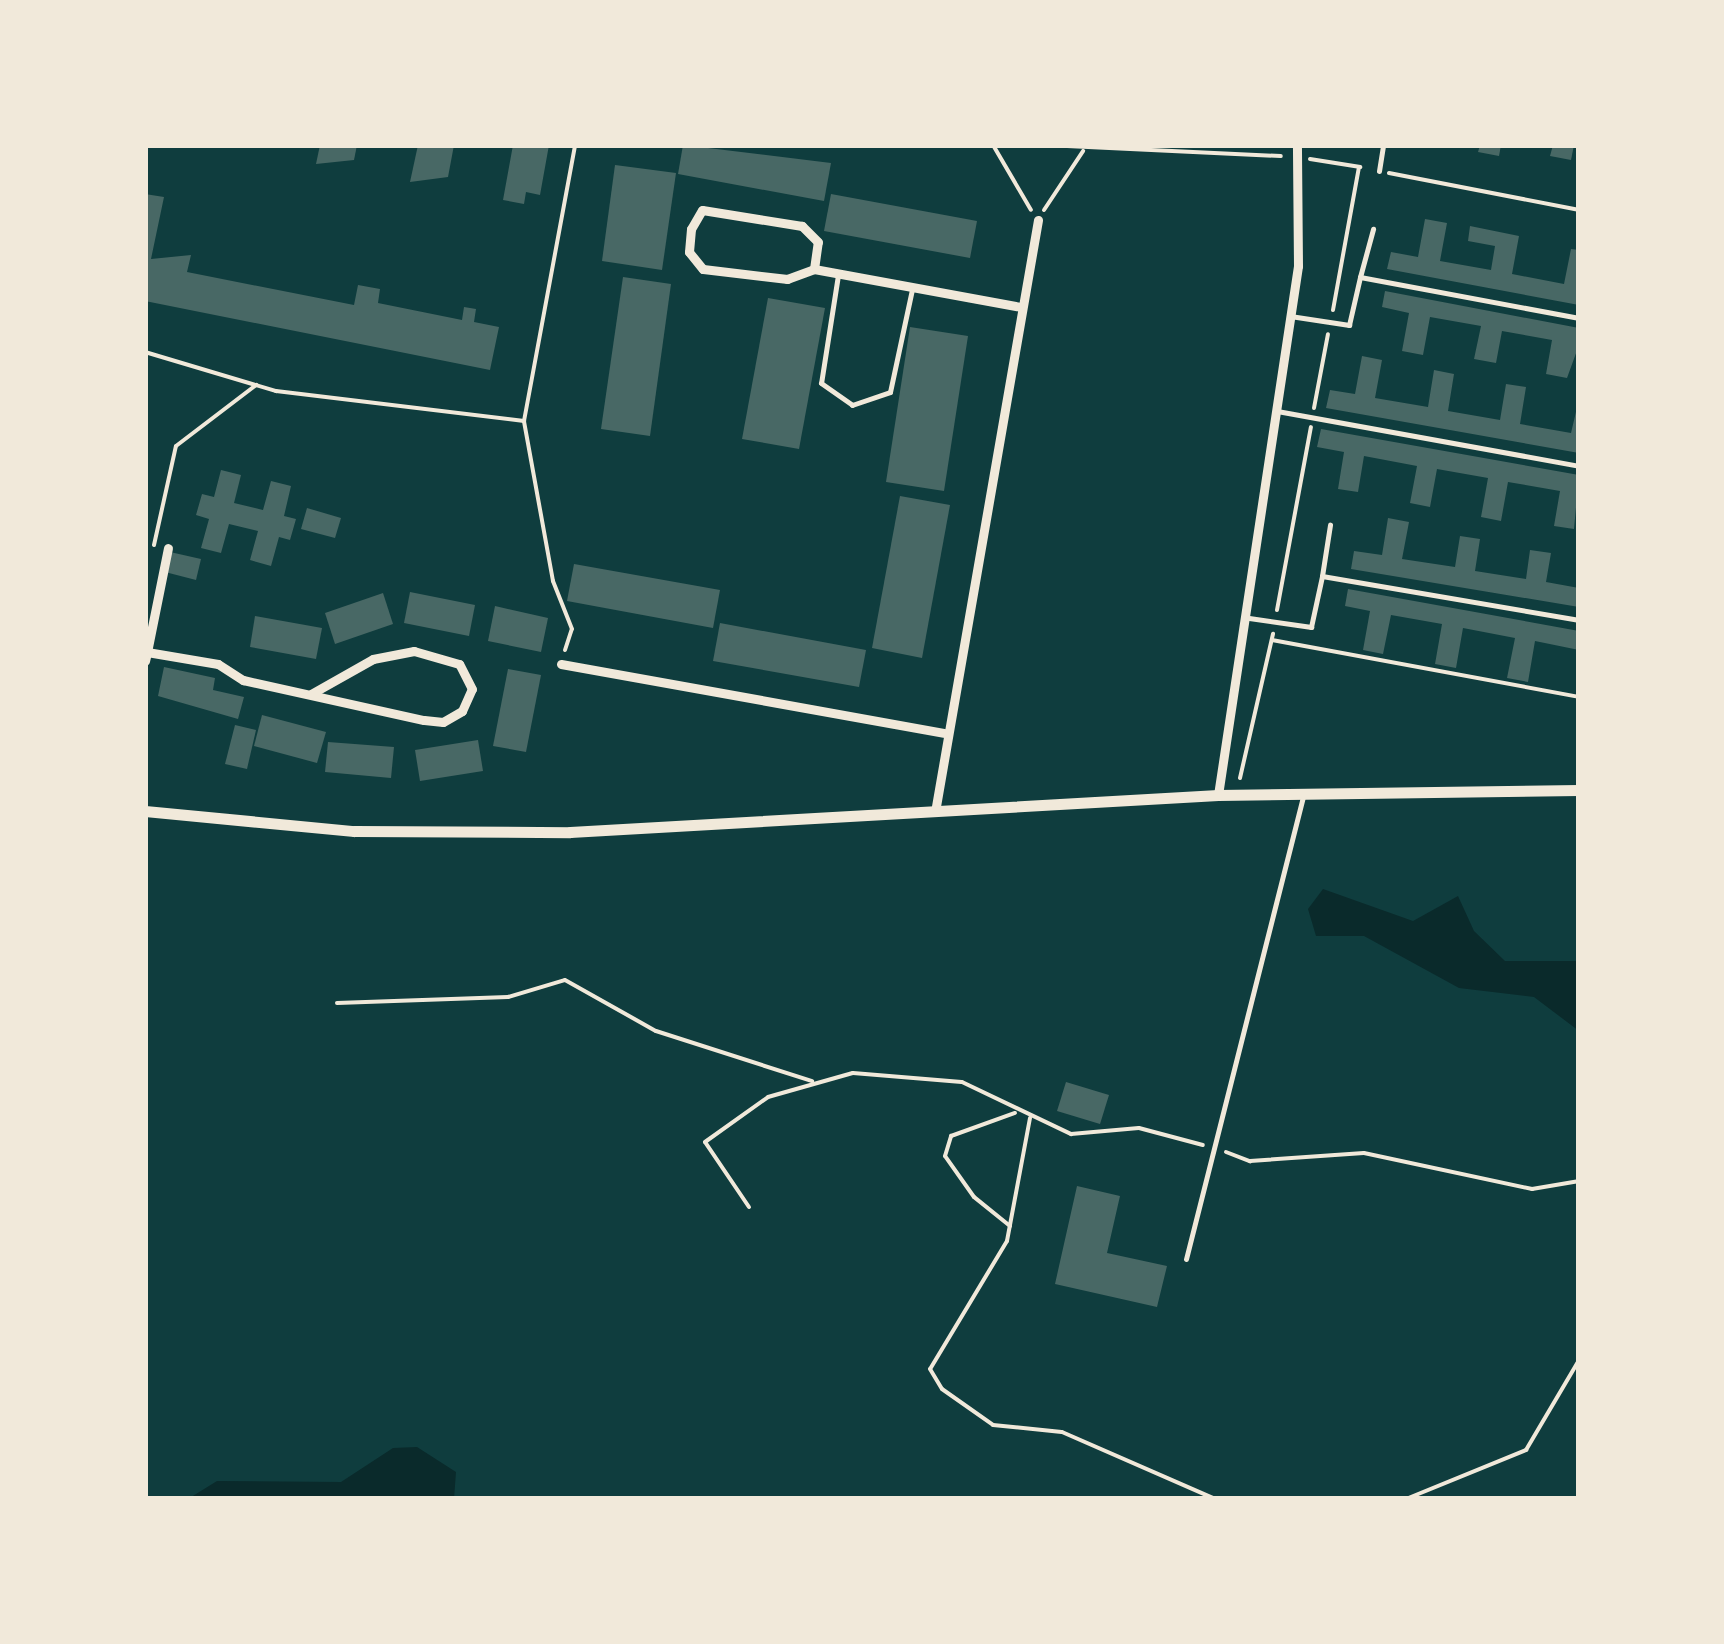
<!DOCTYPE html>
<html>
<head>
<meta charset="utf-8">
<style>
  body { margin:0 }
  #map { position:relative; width:1724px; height:1644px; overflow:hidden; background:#0f3d3e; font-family:"Space Grotesk",sans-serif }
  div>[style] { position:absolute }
  .water>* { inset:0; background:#0a2a2b }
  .building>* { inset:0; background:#486865 }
  .path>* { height:4px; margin:-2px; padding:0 2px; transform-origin:2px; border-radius:2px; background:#f1e9da }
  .service>* { height:5px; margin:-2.5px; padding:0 2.5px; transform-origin:2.5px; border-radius:2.5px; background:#f1e9da }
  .minor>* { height:9px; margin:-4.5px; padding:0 4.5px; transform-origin:4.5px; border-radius:4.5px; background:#f1e9da }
  .tertiary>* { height:11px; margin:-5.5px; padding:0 5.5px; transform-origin:5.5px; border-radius:5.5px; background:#f1e9da }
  span { translate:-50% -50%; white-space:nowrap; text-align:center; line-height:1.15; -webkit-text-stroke:9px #f1e9da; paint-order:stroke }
  .frame { position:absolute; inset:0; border:148px solid #f1e9da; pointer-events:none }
</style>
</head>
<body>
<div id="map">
  <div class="water">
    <i style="clip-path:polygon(1323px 889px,1413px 921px,1458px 896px,1474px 931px,1505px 961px,1579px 961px,1579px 1031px,1534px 997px,1459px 988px,1364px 936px,1316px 936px,1308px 909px)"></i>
    <i style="clip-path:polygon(417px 1447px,456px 1472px,454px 1499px,188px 1499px,217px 1481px,341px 1482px,393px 1448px)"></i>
  </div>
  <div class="building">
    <i style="clip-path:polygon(320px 145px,357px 145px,354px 160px,316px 164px)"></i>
    <i style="clip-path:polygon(418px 145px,454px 145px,448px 177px,410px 182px)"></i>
    <i style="clip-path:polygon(513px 145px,549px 145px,540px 195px,526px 192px,524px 204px,503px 200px)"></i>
    <i style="clip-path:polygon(683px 145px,831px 163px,824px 201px,678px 174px)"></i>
    <i style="clip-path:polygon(1480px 145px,1501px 145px,1499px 156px,1478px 152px)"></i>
    <i style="clip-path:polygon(1553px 145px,1574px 145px,1571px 160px,1550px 156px)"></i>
    <i style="clip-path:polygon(615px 165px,676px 173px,662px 270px,602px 261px)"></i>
    <i style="clip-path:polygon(145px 194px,164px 197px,151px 259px,191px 255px,187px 272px,354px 305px,358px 285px,380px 289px,378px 303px,462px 320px,464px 307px,476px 309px,474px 322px,499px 327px,490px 370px,145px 301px)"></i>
    <i style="clip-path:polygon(831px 194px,977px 221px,970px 258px,824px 231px)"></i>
    <i style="clip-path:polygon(1425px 219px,1447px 223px,1440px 261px,1491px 270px,1495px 246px,1468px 241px,1470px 226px,1519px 236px,1512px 274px,1564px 284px,1571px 249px,1579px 250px,1579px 305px,1387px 269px,1391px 252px,1418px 257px)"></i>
    <i style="clip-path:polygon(623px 277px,671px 284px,650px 436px,601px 429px)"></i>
    <i style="clip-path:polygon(1385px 291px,1579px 328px,1579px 345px,1567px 378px,1546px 374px,1552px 340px,1502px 331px,1496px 363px,1474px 359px,1481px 326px,1430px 317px,1423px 355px,1402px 351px,1409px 313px,1382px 307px)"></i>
    <i style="clip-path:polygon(768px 298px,825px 308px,799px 449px,742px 439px)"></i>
    <i style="clip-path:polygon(910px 327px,968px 336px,944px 491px,886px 482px)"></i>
    <i style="clip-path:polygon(1362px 356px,1382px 360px,1375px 398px,1428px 407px,1434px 370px,1454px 374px,1448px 411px,1500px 420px,1506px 384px,1526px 387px,1520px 424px,1571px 433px,1579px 399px,1579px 453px,1326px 408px,1330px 390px,1355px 394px)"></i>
    <i style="clip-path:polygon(1321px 429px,1579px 475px,1574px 529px,1554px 526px,1560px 491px,1508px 482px,1501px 521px,1481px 517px,1488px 478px,1437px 469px,1430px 507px,1410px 503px,1417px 466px,1364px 456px,1358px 492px,1338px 489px,1344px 452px,1317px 447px)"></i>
    <i style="clip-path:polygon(221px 470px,241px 475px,234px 503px,263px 510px,271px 481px,291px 486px,284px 516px,296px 519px,290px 540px,279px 537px,271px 566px,250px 560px,258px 531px,229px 524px,221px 553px,201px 548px,209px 519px,196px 515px,202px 494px,214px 497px)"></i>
    <i style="clip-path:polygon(900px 496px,950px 505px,922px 658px,872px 648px)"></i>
    <i style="clip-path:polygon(307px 508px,341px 518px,335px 538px,301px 529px)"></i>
    <i style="clip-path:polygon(1388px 518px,1409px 522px,1402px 559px,1455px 567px,1460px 536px,1480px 539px,1475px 571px,1526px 579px,1530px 550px,1551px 553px,1546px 582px,1579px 588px,1579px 607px,1351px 569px,1354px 551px,1382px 555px)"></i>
    <i style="clip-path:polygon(170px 552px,201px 559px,196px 580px,165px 572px)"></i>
    <i style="clip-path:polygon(574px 564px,720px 590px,713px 628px,567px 601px)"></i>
    <i style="clip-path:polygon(1348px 589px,1579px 631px,1579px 650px,1535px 641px,1528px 682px,1507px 678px,1515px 638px,1463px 628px,1456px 668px,1435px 664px,1442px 624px,1391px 615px,1383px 654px,1363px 650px,1370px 611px,1345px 606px)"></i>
    <i style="clip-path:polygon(410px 592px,475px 605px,469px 636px,404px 623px)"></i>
    <i style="clip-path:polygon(383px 593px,393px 624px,335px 644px,325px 613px)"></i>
    <i style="clip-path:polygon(495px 606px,548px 618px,541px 652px,488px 641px)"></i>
    <i style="clip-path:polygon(255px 616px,322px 628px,316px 659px,250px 647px)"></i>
    <i style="clip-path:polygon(720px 623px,866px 650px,859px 687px,713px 661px)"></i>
    <i style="clip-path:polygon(164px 667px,215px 678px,213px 690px,244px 697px,238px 719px,158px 696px)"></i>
    <i style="clip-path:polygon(508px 669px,541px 675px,526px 752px,493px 746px)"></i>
    <i style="clip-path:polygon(262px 715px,326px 732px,317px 763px,254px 746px)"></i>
    <i style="clip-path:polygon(235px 725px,256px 730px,247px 769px,225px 764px)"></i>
    <i style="clip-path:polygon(478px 740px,483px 771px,420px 781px,415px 750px)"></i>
    <i style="clip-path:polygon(328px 742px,394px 747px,391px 778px,325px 772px)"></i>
    <i style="clip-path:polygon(1066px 1082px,1109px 1095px,1100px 1124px,1057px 1111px)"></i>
    <i style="clip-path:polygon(1077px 1186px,1120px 1196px,1107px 1253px,1167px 1266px,1157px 1307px,1055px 1284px)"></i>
  </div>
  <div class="path">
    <i style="left:993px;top:145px;width:75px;rotate:59.7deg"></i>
    <i style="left:1046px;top:145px;width:235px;rotate:2.7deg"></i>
    <i style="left:1310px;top:159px;width:51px;rotate:9.1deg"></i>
    <i style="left:1389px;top:173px;width:194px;rotate:11deg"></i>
    <i style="left:1044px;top:210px;width:71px;rotate:-56.5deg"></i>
    <i style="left:1333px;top:310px;width:145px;rotate:-79.7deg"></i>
    <i style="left:145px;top:352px;width:137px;rotate:16.6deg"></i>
    <i style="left:276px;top:391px;width:250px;rotate:6.9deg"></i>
    <i style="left:1314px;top:408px;width:75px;rotate:-79.3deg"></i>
    <i style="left:154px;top:545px;width:101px;rotate:-77.5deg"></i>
    <i style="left:176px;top:446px;width:101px;rotate:-37.3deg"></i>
    <i style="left:1277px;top:610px;width:186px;rotate:-79.5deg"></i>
    <i style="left:1272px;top:640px;width:312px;rotate:10.5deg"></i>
    <i style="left:565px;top:650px;width:22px;rotate:-72deg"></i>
    <i style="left:572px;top:629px;width:52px;rotate:-111.6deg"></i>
    <i style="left:553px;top:581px;width:163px;rotate:-100.3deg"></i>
    <i style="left:524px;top:421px;width:281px;rotate:-79.5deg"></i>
    <i style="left:1240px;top:778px;width:148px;rotate:-77.1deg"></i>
    <i style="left:337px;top:1003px;width:171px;rotate:-2deg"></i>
    <i style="left:508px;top:997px;width:59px;rotate:-16.6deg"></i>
    <i style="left:565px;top:980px;width:104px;rotate:29.3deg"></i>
    <i style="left:656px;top:1031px;width:164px;rotate:17.8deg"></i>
    <i style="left:1030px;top:1118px;width:125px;rotate:100.6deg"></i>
    <i style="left:1007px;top:1241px;width:149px;rotate:121deg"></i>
    <i style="left:930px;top:1369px;width:23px;rotate:59deg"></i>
    <i style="left:942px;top:1389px;width:62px;rotate:35.2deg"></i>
    <i style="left:993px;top:1425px;width:69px;rotate:5.8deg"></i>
    <i style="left:1062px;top:1432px;width:167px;rotate:23.6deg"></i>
    <i style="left:1226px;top:1152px;width:26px;rotate:21deg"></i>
    <i style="left:1250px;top:1161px;width:114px;rotate:-4deg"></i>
    <i style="left:1364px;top:1153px;width:172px;rotate:12.1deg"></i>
    <i style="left:1532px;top:1189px;width:48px;rotate:-9.7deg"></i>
    <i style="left:749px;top:1207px;width:78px;rotate:-124.1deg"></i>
    <i style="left:705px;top:1142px;width:77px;rotate:-35.5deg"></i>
    <i style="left:768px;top:1097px;width:88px;rotate:-15.8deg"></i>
    <i style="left:853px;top:1073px;width:109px;rotate:4.7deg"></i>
    <i style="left:962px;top:1082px;width:121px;rotate:25.5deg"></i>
    <i style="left:1071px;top:1134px;width:68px;rotate:-5deg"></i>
    <i style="left:1139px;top:1128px;width:66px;rotate:14.9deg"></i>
    <i style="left:1010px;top:1226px;width:46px;rotate:-141.1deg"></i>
    <i style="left:974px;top:1197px;width:50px;rotate:-125.3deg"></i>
    <i style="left:945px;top:1156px;width:21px;rotate:-73deg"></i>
    <i style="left:951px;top:1136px;width:68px;rotate:-19.8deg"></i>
    <i style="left:1406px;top:1499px;width:130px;rotate:-22.2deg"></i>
    <i style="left:1526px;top:1450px;width:104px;rotate:-59.5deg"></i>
  </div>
  <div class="service">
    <i style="left:1379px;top:171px;width:26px;rotate:-81deg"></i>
    <i style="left:838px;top:275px;width:109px;rotate:98.9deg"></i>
    <i style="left:821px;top:383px;width:38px;rotate:35deg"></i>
    <i style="left:852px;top:405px;width:40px;rotate:-18.9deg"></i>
    <i style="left:890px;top:392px;width:105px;rotate:-77.9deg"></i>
    <i style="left:1360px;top:277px;width:50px;rotate:-74.8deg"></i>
    <i style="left:1290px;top:316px;width:60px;rotate:8.7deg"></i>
    <i style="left:1349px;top:325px;width:49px;rotate:-77.1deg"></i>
    <i style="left:1360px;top:277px;width:223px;rotate:10.6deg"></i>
    <i style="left:1277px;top:411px;width:307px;rotate:10.3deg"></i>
    <i style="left:1322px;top:576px;width:52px;rotate:-81.1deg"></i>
    <i style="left:1249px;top:618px;width:63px;rotate:8.3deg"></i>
    <i style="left:1311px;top:627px;width:52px;rotate:-77.8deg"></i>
    <i style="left:1322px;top:576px;width:261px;rotate:9.7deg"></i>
    <i style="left:1186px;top:1259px;width:479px;rotate:-75.8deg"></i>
  </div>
  <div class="minor">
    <i style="left:814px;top:269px;width:27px;rotate:-82deg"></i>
    <i style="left:818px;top:242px;width:23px;rotate:-135deg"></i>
    <i style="left:802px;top:226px;width:101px;rotate:-170.9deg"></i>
    <i style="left:702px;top:210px;width:22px;rotate:120deg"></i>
    <i style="left:691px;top:229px;width:23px;rotate:95deg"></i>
    <i style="left:689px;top:252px;width:22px;rotate:51deg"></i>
    <i style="left:703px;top:269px;width:85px;rotate:6.8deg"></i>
    <i style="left:787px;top:279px;width:29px;rotate:-20deg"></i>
    <i style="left:814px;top:269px;width:211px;rotate:10.4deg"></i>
    <i style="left:147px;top:652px;width:106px;rotate:-78.6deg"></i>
    <i style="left:145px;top:661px;width:9px;rotate:-77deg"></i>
    <i style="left:147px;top:652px;width:72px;rotate:9.6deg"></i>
    <i style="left:218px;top:664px;width:30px;rotate:33deg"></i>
    <i style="left:243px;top:680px;width:185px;rotate:12.5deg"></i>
    <i style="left:424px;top:720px;width:19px;rotate:6deg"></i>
    <i style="left:443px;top:722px;width:22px;rotate:-30deg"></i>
    <i style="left:462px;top:711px;width:24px;rotate:-66deg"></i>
    <i style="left:472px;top:689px;width:28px;rotate:-117deg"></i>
    <i style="left:459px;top:664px;width:47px;rotate:-163.9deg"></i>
    <i style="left:414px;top:651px;width:42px;rotate:169deg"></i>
    <i style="left:373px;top:659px;width:71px;rotate:150.6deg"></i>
    <i style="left:561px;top:664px;width:390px;rotate:10.2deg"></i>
    <i style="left:1218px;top:795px;width:535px;rotate:-81.4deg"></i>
    <i style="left:1298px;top:266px;width:121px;rotate:-90.5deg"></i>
    <i style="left:935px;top:812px;width:601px;rotate:-80.13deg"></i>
  </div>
  <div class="tertiary">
    <i style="left:145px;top:811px;width:210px;rotate:5.5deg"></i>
    <i style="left:354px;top:831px;width:216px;rotate:0.3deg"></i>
    <i style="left:570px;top:832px;width:649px;rotate:-3.27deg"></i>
    <i style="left:1218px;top:795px;width:361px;rotate:-0.8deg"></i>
  </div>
  <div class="frame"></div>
</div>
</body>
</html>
